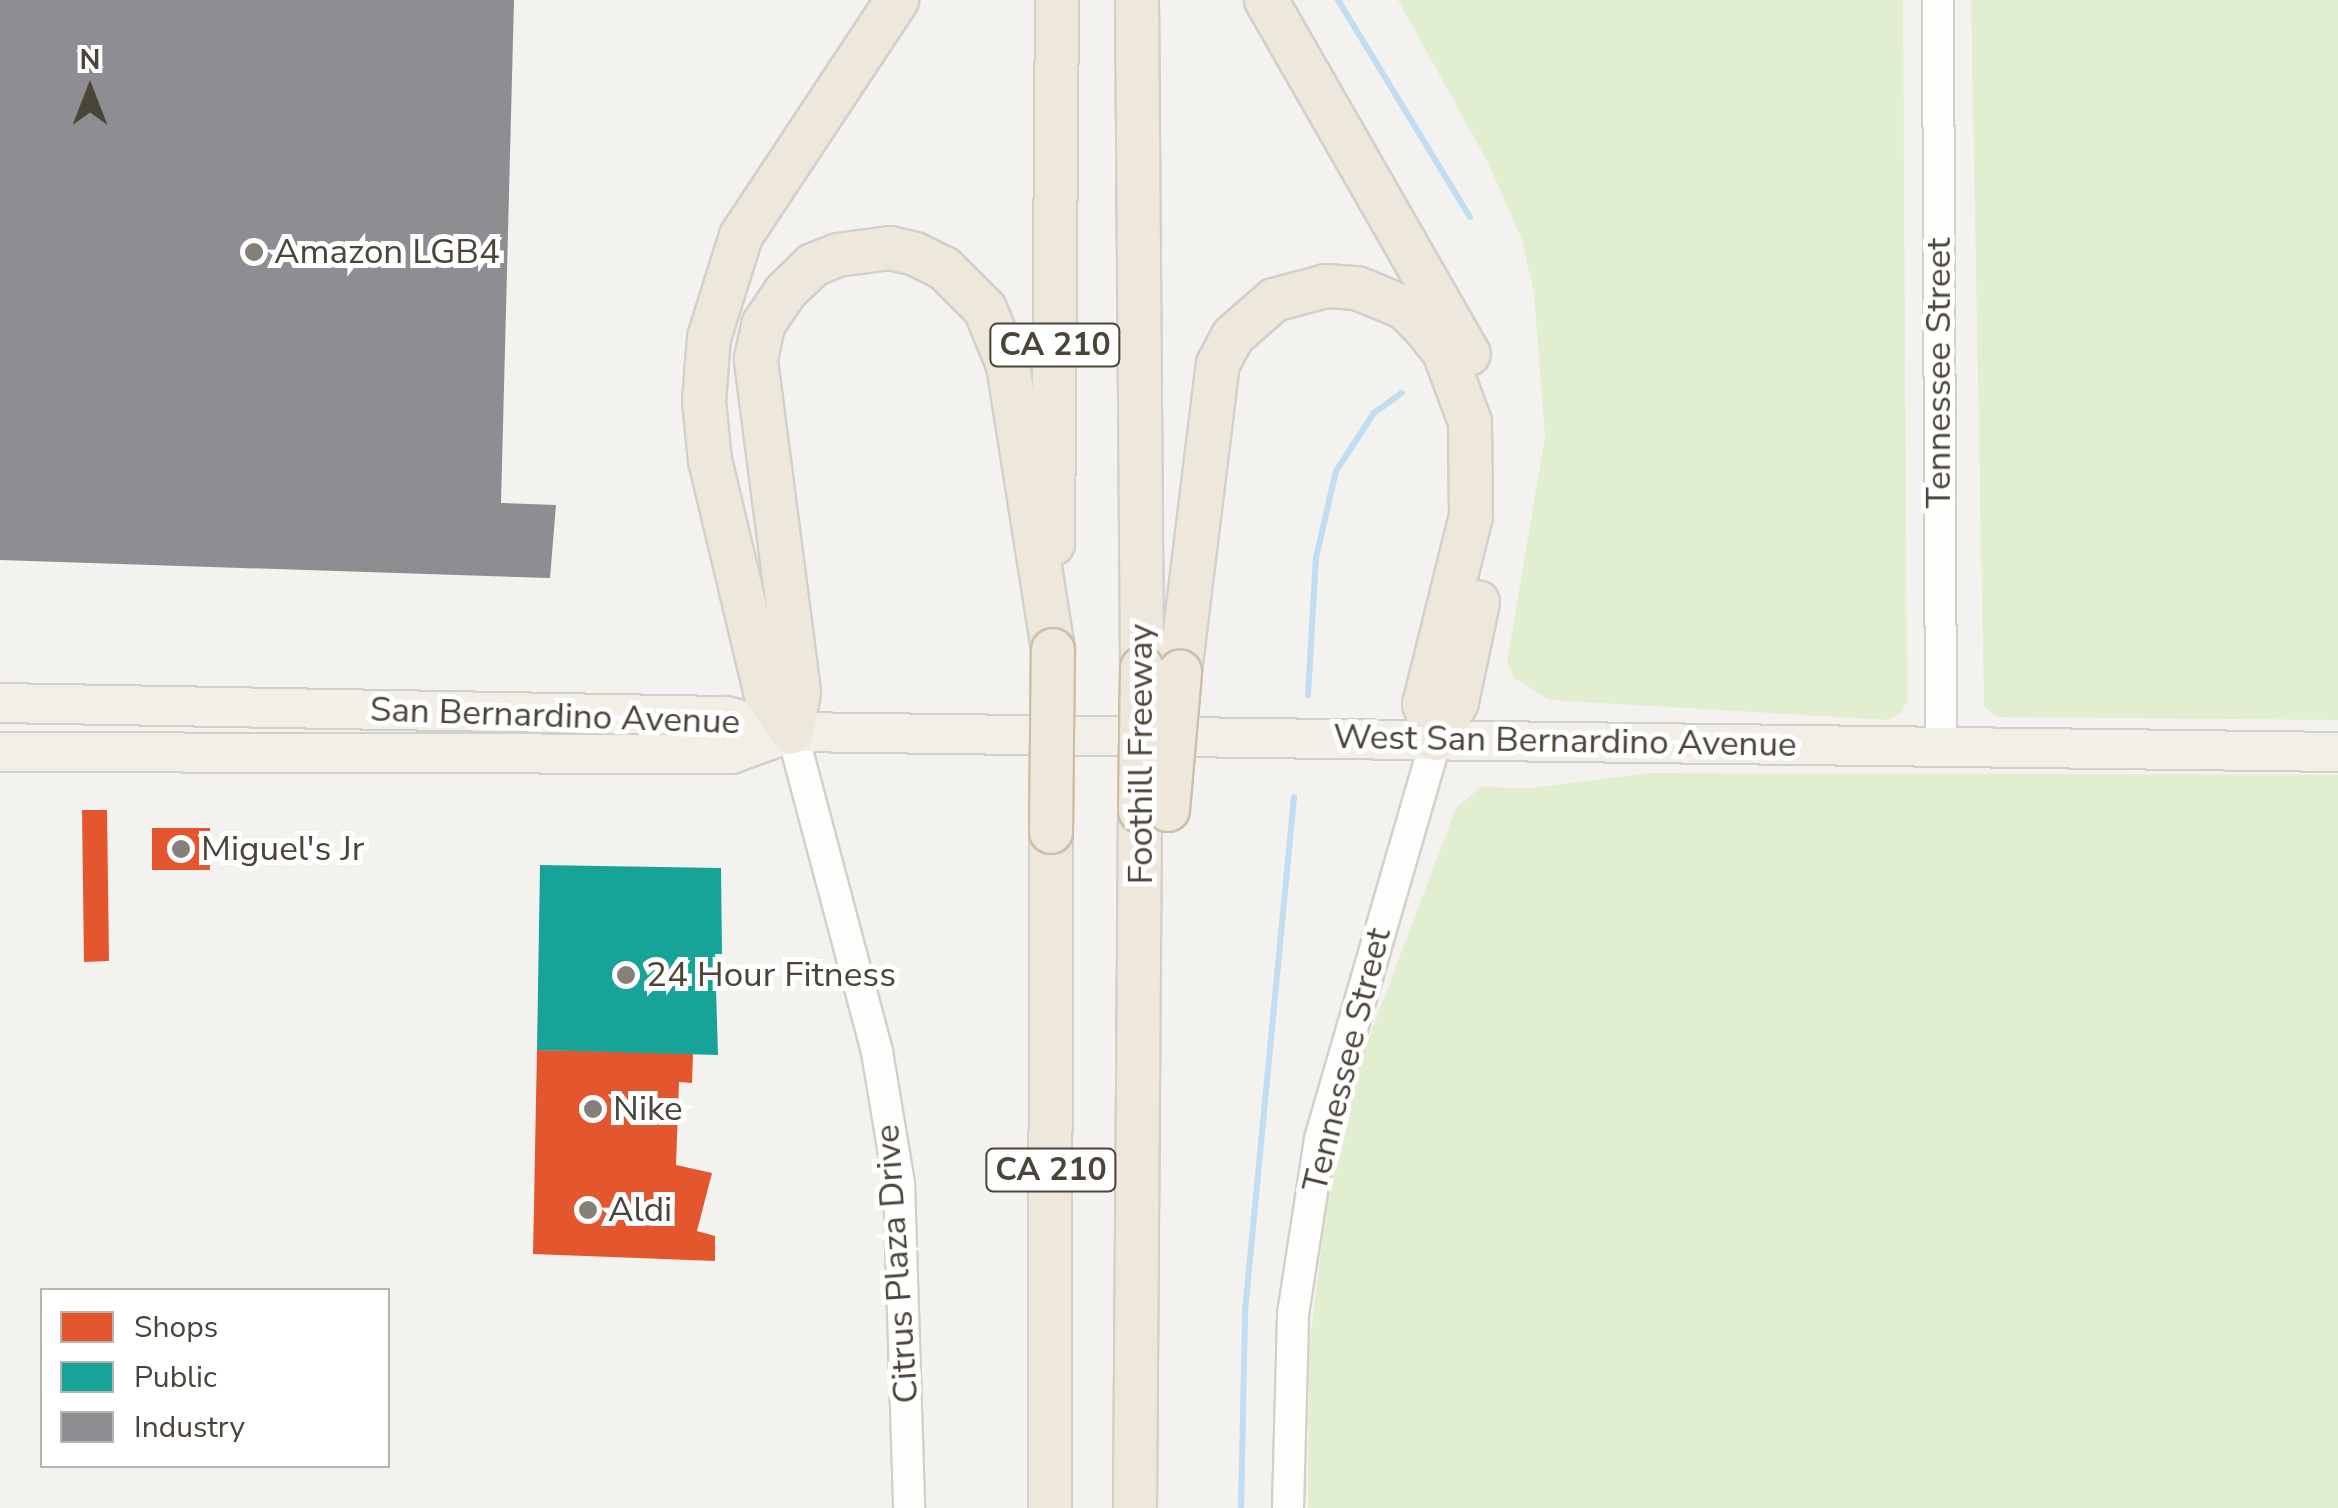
<!DOCTYPE html>
<html>
<head>
<meta charset="utf-8">
<style>
  body { margin:0 }
  #map { position:relative; width:2338px; height:1508px; overflow:hidden; background:#f4f2ee; font-family:"Nunito Sans",sans-serif }
  div>[style] { position:absolute }
  .green>* { inset:0; background:#e1eecf }
  .shops>* { inset:0; background:#e4572e }
  .public>* { inset:0; background:#17a398 }
  .industry>* { inset:0; background:#8d8d92 }
  .stream>* { height:6px; margin:-3px; padding:0 3px; transform-origin:3px; border-radius:3px; background:#c0ddf1 }
  .roads { filter:drop-shadow(2px 0 #d2d0cb) drop-shadow(-2px 0 #d2d0cb) drop-shadow(0 2px #d2d0cb) drop-shadow(0 -2px #d2d0cb) }
  .minor>* { height:30px; margin:-15px; padding:0 15px; transform-origin:15px; border-radius:15px; background:#fdfdfc }
  .major>* { height:38px; margin:-19px; padding:0 19px; transform-origin:19px; border-radius:19px; background:#f2efe6 }
  .highway>* { height:42px; margin:-21px; padding:0 21px; transform-origin:21px; border-radius:21px; background:#ede8db }
  .bridges { filter:drop-shadow(2px 0 #ccbfa9) drop-shadow(-2px 0 #ccbfa9) drop-shadow(0 2px #ccbfa9) drop-shadow(0 -2px #ccbfa9) }
  .highway-bridge>* { height:42px; margin:-21px; padding:0 21px; transform-origin:21px; border-radius:21px; background:#ede8db }
  .dots>* { width:28px; height:28px; translate:-50% -50%; box-sizing:border-box; border:5px solid #fff; border-radius:50% }
  span { translate:-50% -50%; white-space:nowrap; text-align:center; line-height:1.15; -webkit-text-stroke:10px #fff; paint-order:stroke }
  .shield-label span { padding:2px 8px; background:#fff; border:2px solid; border-radius:8px; -webkit-text-stroke-width:0 }
  .shield-label { font-size:32px; color:#4b4439; font-weight:700 }
  .poi-label { font-size:35px; color:#4b4439 }
  .left { translate:0 -50%; text-align:left }
  .street-label { font-size:35px; color:#4b4439 }
  .legend { position:absolute; left:40px; top:1288px; width:350px; height:180px; box-sizing:border-box; background:#fff; border:2px solid #b7b4b0; margin:0; padding:12px 18px; list-style:none; font-size:30px; color:#4b4439 }
  .legend li { display:flex; align-items:center; gap:20px; height:50px }
  .legend b { width:50px; border:2px solid #b7b4b0 }
  .north { position:absolute; left:40px; top:40px; width:100px; height:100px; -webkit-text-stroke:8px #fff; paint-order:stroke; rotate:0deg; font-size:28px; font-weight:700; line-height:40px; text-align:center; color:#4b4439 }
  .north::after { content:''; display:block; margin:auto; width:35px; height:45px; background:#4b4439; clip-path:polygon(50% 0,100% 100%,50% 72%,0 100%) }
</style>
</head>
<body>
<div id="map">
  <div class="green">
    <i style="clip-path:polygon(1398px 0,1903px 0,1907px 701px,1902px 712px,1889px 720px,1549px 700px,1514px 678px,1507px 663px,1545px 436px,1534px 293px,1521px 237px,1486px 159px)"></i>
    <i style="clip-path:polygon(1971px 0,2338px 0,2338px 720px,1996px 717px,1984px 706px)"></i>
    <i style="clip-path:polygon(1649px 773px,2338px 775px,2338px 1508px,1308px 1508px,1309px 1349px,1330px 1176px,1353px 1080px,1456px 808px,1481px 787px,1532px 788px)"></i>
  </div>
  <div class="shops">
    <i style="clip-path:polygon(82px 810px,107px 810px,109px 961px,84px 962px)"></i>
    <i style="clip-path:polygon(152px 828px,210px 828px,210px 870px,152px 870px)"></i>
    <i style="clip-path:polygon(537px 1050px,693px 1053px,692px 1083px,679px 1082px,676px 1165px,712px 1173px,697px 1231px,715px 1236px,715px 1261px,533px 1254px)"></i>
  </div>
  <div class="public">
    <i style="clip-path:polygon(540px 865px,721px 868px,722px 954px,715px 954px,718px 1055px,537px 1050px)"></i>
  </div>
  <div class="industry">
    <i style="clip-path:polygon(0 0,514px 0,501px 503px,556px 505px,550px 578px,0 560px)"></i>
  </div>
  <div class="stream">
    <i style="left:1338px;top:0;width:254px;rotate:58.7deg"></i>
    <i style="left:1308px;top:695px;width:137px;rotate:-86.7deg"></i>
    <i style="left:1316px;top:558px;width:89px;rotate:-77.1deg"></i>
    <i style="left:1336px;top:471px;width:69px;rotate:-56.8deg"></i>
    <i style="left:1374px;top:413px;width:34px;rotate:-36deg"></i>
    <i style="left:1241px;top:1508px;width:197px;rotate:-88.8deg"></i>
    <i style="left:1245px;top:1311px;width:516px;rotate:-84.55deg"></i>
  </div>
  <div class="roads">
    <div class="minor">
      <i style="left:1938px;top:0;width:747px;rotate:89.77deg"></i>
      <i style="left:792px;top:732px;width:331px;rotate:75.1deg"></i>
      <i style="left:877px;top:1052px;width:134px;rotate:80.5deg"></i>
      <i style="left:899px;top:1184px;width:324px;rotate:88.2deg"></i>
      <i style="left:1288px;top:1508px;width:194px;rotate:-88.5deg"></i>
      <i style="left:1293px;top:1314px;width:177px;rotate:-81.2deg"></i>
      <i style="left:1320px;top:1139px;width:416px;rotate:-73.8deg"></i>
    </div>
    <div class="major">
      <i style="left:0;top:703px;width:725px;rotate:1.03deg"></i>
      <i style="left:725px;top:716px;width:69px;rotate:13.4deg"></i>
      <i style="left:792px;top:732px;width:1546px;rotate:0.74deg"></i>
      <i style="left:0;top:752px;width:731px;rotate:0.16deg"></i>
      <i style="left:731px;top:754px;width:65px;rotate:-19.8deg"></i>
    </div>
    <div class="highway">
      <i style="left:1137px;top:0;width:668px;rotate:89.57deg"></i>
      <i style="left:1266px;top:0;width:408px;rotate:60.2deg"></i>
      <i style="left:1053px;top:544px;width:544px;rotate:-89.58deg"></i>
      <i style="left:1180px;top:672px;width:310px;rotate:-83deg"></i>
      <i style="left:1218px;top:364px;width:32px;rotate:-62deg"></i>
      <i style="left:1233px;top:336px;width:55px;rotate:-41.3deg"></i>
      <i style="left:1274px;top:300px;width:54px;rotate:-15.1deg"></i>
      <i style="left:1326px;top:286px;width:31px;rotate:4deg"></i>
      <i style="left:1357px;top:288px;width:52px;rotate:22.6deg"></i>
      <i style="left:1405px;top:308px;width:27px;rotate:45deg"></i>
      <i style="left:1424px;top:327px;width:32px;rotate:51deg"></i>
      <i style="left:1444px;top:352px;width:75px;rotate:69.6deg"></i>
      <i style="left:1470px;top:422px;width:94px;rotate:89.4deg"></i>
      <i style="left:1471px;top:516px;width:194px;rotate:104deg"></i>
      <i style="left:1424px;top:704px;width:37px;rotate:71deg"></i>
      <i style="left:792px;top:732px;width:41px;rotate:-80.1deg"></i>
      <i style="left:799px;top:692px;width:336px;rotate:-97.4deg"></i>
      <i style="left:756px;top:359px;width:35px;rotate:-78deg"></i>
      <i style="left:763px;top:325px;width:40px;rotate:-56deg"></i>
      <i style="left:785px;top:292px;width:39px;rotate:-44deg"></i>
      <i style="left:813px;top:265px;width:27px;rotate:-22deg"></i>
      <i style="left:838px;top:255px;width:52px;rotate:-7.7deg"></i>
      <i style="left:890px;top:248px;width:26px;rotate:13deg"></i>
      <i style="left:915px;top:254px;width:32px;rotate:26deg"></i>
      <i style="left:944px;top:268px;width:58px;rotate:45deg"></i>
      <i style="left:985px;top:309px;width:61px;rotate:67.7deg"></i>
      <i style="left:1008px;top:365px;width:289px;rotate:81deg"></i>
      <i style="left:792px;top:732px;width:49px;rotate:-123.4deg"></i>
      <i style="left:765px;top:691px;width:236px;rotate:-103.4deg"></i>
      <i style="left:710px;top:461px;width:60px;rotate:-95.7deg"></i>
      <i style="left:704px;top:401px;width:63px;rotate:-85.5deg"></i>
      <i style="left:709px;top:338px;width:107px;rotate:-72.6deg"></i>
      <i style="left:741px;top:236px;width:283px;rotate:-56.5deg"></i>
      <i style="left:1436px;top:739px;width:43px;rotate:-60.4deg"></i>
      <i style="left:1457px;top:702px;width:102px;rotate:-78.1deg"></i>
      <i style="left:1050px;top:1508px;width:676px;rotate:-89.92deg"></i>
      <i style="left:1135px;top:1508px;width:697px;rotate:-89.59deg"></i>
    </div>
  </div>
  <div class="bridges">
    <div class="highway-bridge">
      <i style="left:1168px;top:810px;width:139px;rotate:-85deg"></i>
      <i style="left:1140px;top:811px;width:143px;rotate:-89.2deg"></i>
      <i style="left:1051px;top:832px;width:182px;rotate:-89.4deg"></i>
    </div>
  </div>
  <div class="dots">
    <i style="left:254px;top:252px;background:#868178"></i>
    <i style="left:181px;top:849px;background:#868178"></i>
    <i style="left:626px;top:975px;background:#868178"></i>
    <i style="left:593px;top:1109px;background:#868178"></i>
    <i style="left:588px;top:1210px;background:#868178"></i>
  </div>
  <div class="shield-label">
    <span style="left:1055px;top:345px">CA 210</span>
    <span style="left:1051px;top:1170px">CA 210</span>
  </div>
  <div class="poi-label">
    <span class="left" style="left:274px;top:252px">Amazon LGB4</span>
    <span class="left" style="left:201px;top:849px">Miguel's Jr</span>
    <span class="left" style="left:646px;top:975px">24 Hour Fitness</span>
    <span class="left" style="left:613px;top:1109px">Nike</span>
    <span class="left" style="left:608px;top:1210px">Aldi</span>
  </div>
  <div class="street-label">
    <span style="left:1939px;top:373px;rotate:-90deg">Tennessee Street</span>
    <span style="left:555px;top:716px;rotate:2deg">San Bernardino Avenue</span>
    <span style="left:1565px;top:741px;rotate:1deg">West San Bernardino Avenue</span>
    <span style="left:1141px;top:754px;rotate:-90deg">Foothill Freeway</span>
    <span style="left:1347px;top:1060px;rotate:-76deg">Tennessee Street</span>
    <span style="left:897px;top:1264px;rotate:-94deg">Citrus Plaza Drive</span>
  </div>
  <ul class="legend">
  <li><b style="height:28px;background:#e4572e"></b>Shops</li>
  <li><b style="height:28px;background:#17a398"></b>Public</li>
  <li><b style="height:28px;background:#8d8d92"></b>Industry</li>
  </ul>
  <div class="north">N</div>
</div>
</body>
</html>
